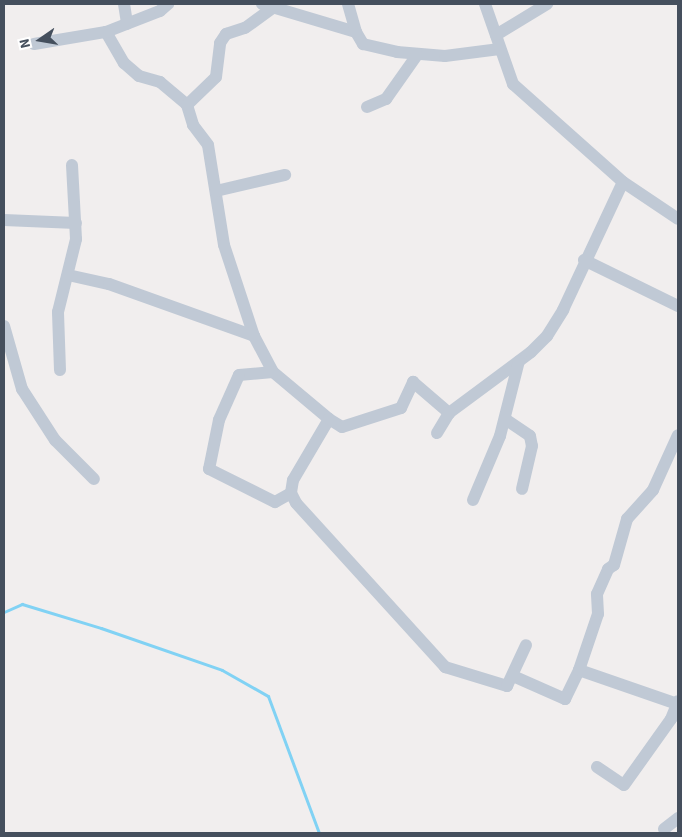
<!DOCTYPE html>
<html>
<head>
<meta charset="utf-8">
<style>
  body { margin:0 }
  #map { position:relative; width:682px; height:837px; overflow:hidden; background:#f1eeee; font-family:"Source Sans 3",sans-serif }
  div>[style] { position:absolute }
  .stream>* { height:3px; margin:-1.5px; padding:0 1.5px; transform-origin:1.5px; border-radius:1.5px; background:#81d2f4 }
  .minor>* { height:12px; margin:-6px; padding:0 6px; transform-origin:6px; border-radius:6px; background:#c0c9d5 }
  span { translate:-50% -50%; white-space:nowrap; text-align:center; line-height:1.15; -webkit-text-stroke:4.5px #fff; paint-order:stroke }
  .frame { position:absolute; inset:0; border:5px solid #454f5d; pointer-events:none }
  .north { position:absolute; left:15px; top:15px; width:50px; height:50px; -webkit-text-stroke:4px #fff; paint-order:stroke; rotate:257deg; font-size:14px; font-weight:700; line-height:20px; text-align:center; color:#454f5d }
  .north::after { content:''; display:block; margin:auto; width:18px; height:22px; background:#454f5d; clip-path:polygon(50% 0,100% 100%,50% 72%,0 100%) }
</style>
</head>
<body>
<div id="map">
  <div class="stream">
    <i style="left:4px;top:612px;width:20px;rotate:-24deg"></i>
    <i style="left:22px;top:604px;width:83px;rotate:16.9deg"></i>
    <i style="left:101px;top:628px;width:128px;rotate:19.1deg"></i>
    <i style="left:222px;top:670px;width:53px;rotate:29.5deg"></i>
    <i style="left:268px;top:696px;width:146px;rotate:69.6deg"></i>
  </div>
  <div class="minor">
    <i style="left:124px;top:4px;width:20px;rotate:81deg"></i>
    <i style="left:262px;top:4px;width:98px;rotate:16.6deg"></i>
    <i style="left:356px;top:32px;width:14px;rotate:60deg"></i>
    <i style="left:363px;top:44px;width:35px;rotate:13deg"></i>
    <i style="left:397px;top:52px;width:48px;rotate:4.8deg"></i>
    <i style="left:445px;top:56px;width:55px;rotate:-7.3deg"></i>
    <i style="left:348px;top:4px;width:29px;rotate:74deg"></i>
    <i style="left:485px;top:4px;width:85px;rotate:70.7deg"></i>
    <i style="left:513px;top:84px;width:147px;rotate:41.7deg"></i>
    <i style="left:623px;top:182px;width:66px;rotate:33.9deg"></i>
    <i style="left:106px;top:32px;width:36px;rotate:60deg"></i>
    <i style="left:124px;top:63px;width:20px;rotate:41deg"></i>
    <i style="left:139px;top:76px;width:22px;rotate:16deg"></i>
    <i style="left:160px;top:82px;width:35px;rotate:40deg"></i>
    <i style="left:187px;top:105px;width:21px;rotate:73deg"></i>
    <i style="left:193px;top:125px;width:25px;rotate:53deg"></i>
    <i style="left:208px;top:145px;width:101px;rotate:80.9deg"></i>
    <i style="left:224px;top:245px;width:96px;rotate:71.8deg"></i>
    <i style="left:254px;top:336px;width:41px;rotate:62.2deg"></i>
    <i style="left:273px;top:372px;width:73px;rotate:40deg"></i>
    <i style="left:329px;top:419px;width:71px;rotate:120.5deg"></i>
    <i style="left:293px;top:480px;width:13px;rotate:99deg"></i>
    <i style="left:291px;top:493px;width:11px;rotate:63deg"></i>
    <i style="left:296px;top:503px;width:222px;rotate:47.7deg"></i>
    <i style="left:445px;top:667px;width:65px;rotate:17deg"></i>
    <i style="left:507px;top:686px;width:45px;rotate:-65.1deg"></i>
    <i style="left:496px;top:35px;width:60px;rotate:-31.3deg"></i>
    <i style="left:34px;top:44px;width:73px;rotate:-9.5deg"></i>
    <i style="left:106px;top:32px;width:58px;rotate:-21.3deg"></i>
    <i style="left:160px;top:11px;width:11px;rotate:-41deg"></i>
    <i style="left:187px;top:105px;width:40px;rotate:-44deg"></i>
    <i style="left:216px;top:77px;width:34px;rotate:-83deg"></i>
    <i style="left:220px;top:43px;width:11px;rotate:-56deg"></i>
    <i style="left:226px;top:34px;width:20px;rotate:-18deg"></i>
    <i style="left:245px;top:28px;width:41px;rotate:-36deg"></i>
    <i style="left:367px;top:107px;width:21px;rotate:-23deg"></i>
    <i style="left:386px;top:99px;width:54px;rotate:-54.8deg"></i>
    <i style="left:216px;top:191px;width:71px;rotate:-13.1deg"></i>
    <i style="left:4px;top:220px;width:72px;rotate:2.4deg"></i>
    <i style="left:584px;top:260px;width:105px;rotate:26.1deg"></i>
    <i style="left:68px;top:275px;width:42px;rotate:12.4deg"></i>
    <i style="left:109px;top:284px;width:154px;rotate:19.7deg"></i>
    <i style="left:4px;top:326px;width:66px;rotate:74.1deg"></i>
    <i style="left:22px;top:389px;width:61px;rotate:57.1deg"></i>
    <i style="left:55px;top:440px;width:55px;rotate:45deg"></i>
    <i style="left:60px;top:370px;width:58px;rotate:-92deg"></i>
    <i style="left:58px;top:312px;width:75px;rotate:-76.1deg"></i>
    <i style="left:76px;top:239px;width:74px;rotate:-93.1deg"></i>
    <i style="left:273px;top:372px;width:34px;rotate:175deg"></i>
    <i style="left:239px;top:375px;width:49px;rotate:114deg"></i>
    <i style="left:219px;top:420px;width:50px;rotate:101.5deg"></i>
    <i style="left:209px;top:469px;width:74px;rotate:26.6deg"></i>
    <i style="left:275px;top:502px;width:18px;rotate:-29deg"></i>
    <i style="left:329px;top:419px;width:15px;rotate:32deg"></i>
    <i style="left:342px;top:427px;width:62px;rotate:-17.9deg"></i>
    <i style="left:401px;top:408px;width:29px;rotate:-65deg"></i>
    <i style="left:413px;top:382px;width:48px;rotate:40.7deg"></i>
    <i style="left:449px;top:413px;width:102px;rotate:-36.6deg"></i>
    <i style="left:531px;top:352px;width:23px;rotate:-45deg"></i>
    <i style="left:547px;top:336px;width:31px;rotate:-58deg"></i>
    <i style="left:563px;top:310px;width:141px;rotate:-64.9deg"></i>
    <i style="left:505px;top:419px;width:30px;rotate:34deg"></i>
    <i style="left:530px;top:436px;width:10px;rotate:79deg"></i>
    <i style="left:532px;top:446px;width:44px;rotate:103.1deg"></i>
    <i style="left:437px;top:433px;width:23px;rotate:-59deg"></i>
    <i style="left:473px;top:500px;width:69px;rotate:-67.1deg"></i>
    <i style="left:500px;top:436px;width:77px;rotate:-75.8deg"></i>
    <i style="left:579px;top:670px;width:104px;rotate:19.1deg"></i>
    <i style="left:677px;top:704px;width:3px;rotate:-72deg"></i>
    <i style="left:513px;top:676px;width:57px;rotate:23.9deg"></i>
    <i style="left:565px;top:699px;width:32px;rotate:-64deg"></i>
    <i style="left:579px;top:670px;width:59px;rotate:-71.3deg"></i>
    <i style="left:598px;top:614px;width:20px;rotate:-93deg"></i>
    <i style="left:597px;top:594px;width:27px;rotate:-66deg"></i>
    <i style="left:608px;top:569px;width:7px;rotate:-34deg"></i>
    <i style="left:614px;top:565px;width:48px;rotate:-74.2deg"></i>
    <i style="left:627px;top:519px;width:39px;rotate:-48deg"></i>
    <i style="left:653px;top:490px;width:60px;rotate:-65.6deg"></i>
    <i style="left:597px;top:767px;width:32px;rotate:34deg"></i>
    <i style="left:624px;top:785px;width:81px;rotate:-54.5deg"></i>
    <i style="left:671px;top:719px;width:16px;rotate:-68deg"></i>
    <i style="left:664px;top:829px;width:18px;rotate:-38deg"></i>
  </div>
  <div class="frame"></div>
  <div class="north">N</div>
</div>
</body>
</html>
